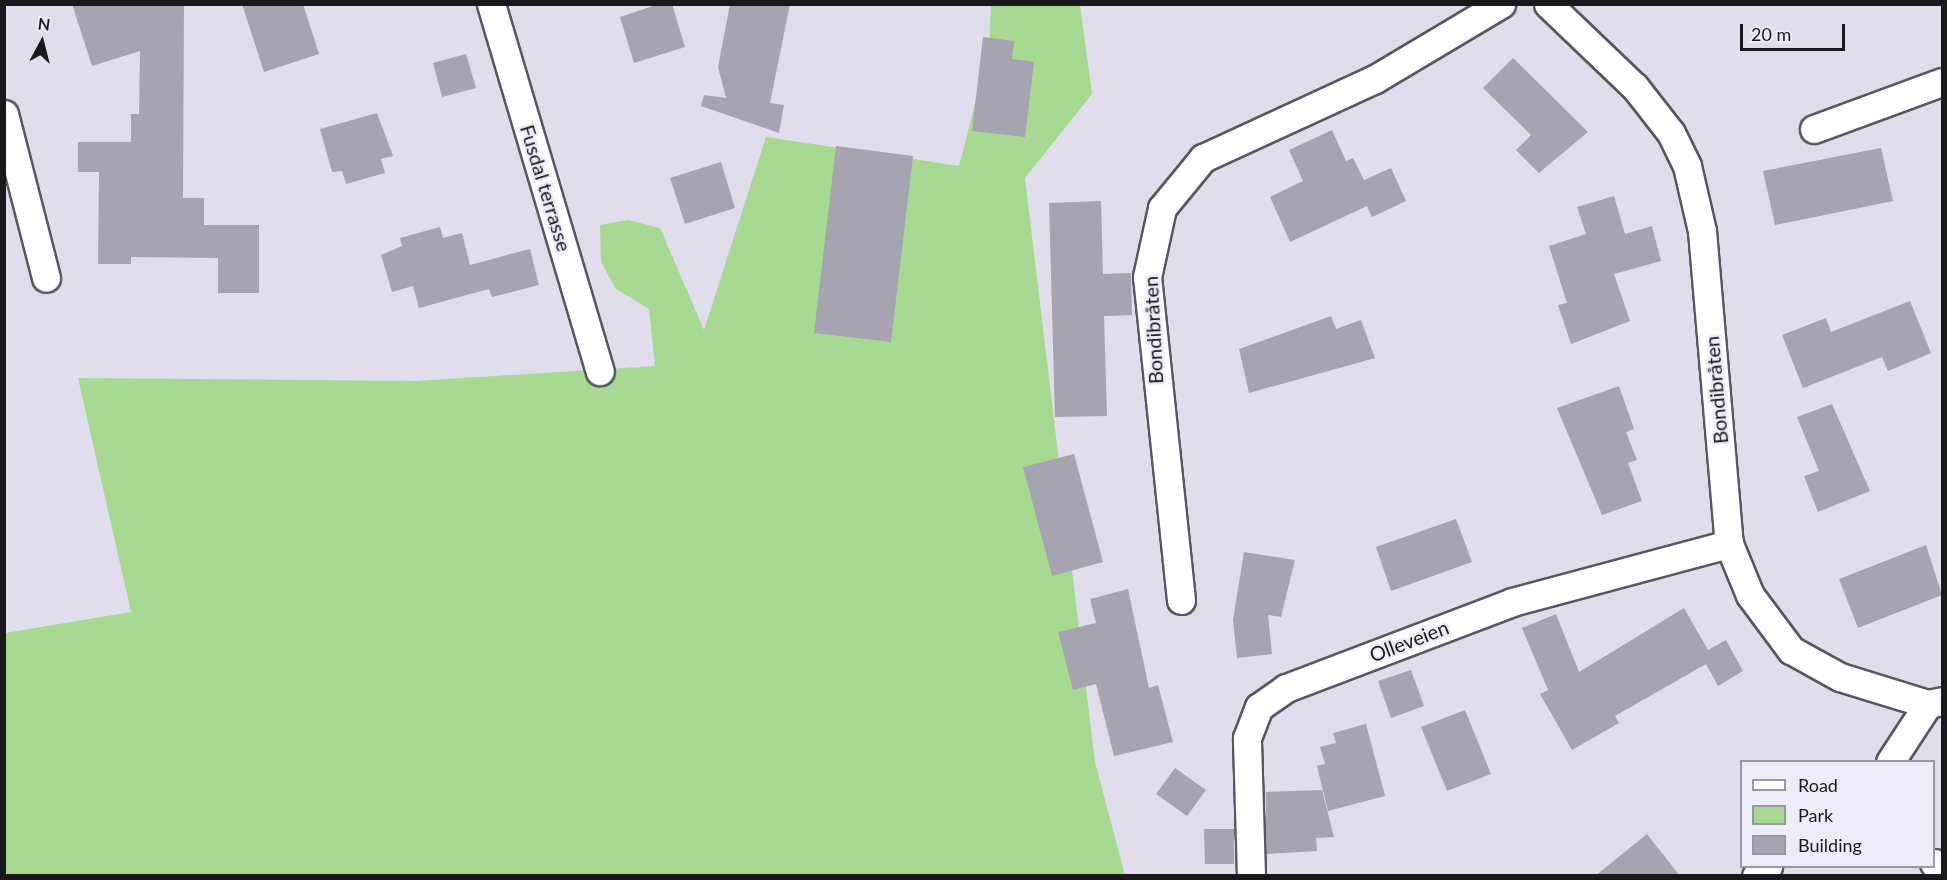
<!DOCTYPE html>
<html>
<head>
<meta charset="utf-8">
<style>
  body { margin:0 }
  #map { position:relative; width:1947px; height:880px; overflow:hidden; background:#e0deec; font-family:Lato,sans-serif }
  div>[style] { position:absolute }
  .green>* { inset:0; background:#a7d993 }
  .building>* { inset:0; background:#a6a4b1 }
  .roads { filter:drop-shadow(2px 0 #575662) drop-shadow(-2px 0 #575662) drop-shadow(0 2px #575662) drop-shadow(0 -2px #575662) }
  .street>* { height:27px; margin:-13.5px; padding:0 13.5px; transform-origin:13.5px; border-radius:13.5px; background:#fff }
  span { translate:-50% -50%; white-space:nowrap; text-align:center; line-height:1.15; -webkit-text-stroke:5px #edecf9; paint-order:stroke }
  .street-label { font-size:20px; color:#19191d }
  .frame { position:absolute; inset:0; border:6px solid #19191d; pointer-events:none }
  .legend { position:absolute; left:1740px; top:760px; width:195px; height:108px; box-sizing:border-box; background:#edecf9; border:2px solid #9898a1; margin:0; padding:8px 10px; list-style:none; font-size:18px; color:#19191d }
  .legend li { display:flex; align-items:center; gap:12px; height:30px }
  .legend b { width:30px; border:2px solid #9898a1 }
  .north { position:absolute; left:12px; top:12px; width:60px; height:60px; -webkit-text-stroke:4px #edecf9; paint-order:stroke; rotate:7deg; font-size:16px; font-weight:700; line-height:24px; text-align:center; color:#19191d }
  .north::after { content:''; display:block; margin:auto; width:21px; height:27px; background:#19191d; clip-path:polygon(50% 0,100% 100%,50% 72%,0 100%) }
  .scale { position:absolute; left:1740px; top:24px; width:105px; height:27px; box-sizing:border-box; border:3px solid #19191d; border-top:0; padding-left:8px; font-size:18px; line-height:21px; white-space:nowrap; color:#19191d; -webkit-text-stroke:4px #edecf9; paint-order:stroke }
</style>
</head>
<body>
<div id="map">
  <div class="green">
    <i style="clip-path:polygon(991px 5px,1080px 5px,1092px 94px,1025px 178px,1095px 762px,1125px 875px,5px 876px,5px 633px,131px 612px,78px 378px,416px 381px,655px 366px,649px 309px,616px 289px,601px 262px,600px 225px,628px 220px,660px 228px,704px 330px,766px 137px,959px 166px,989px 49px)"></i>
  </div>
  <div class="building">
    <i style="clip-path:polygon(72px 4px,184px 4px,183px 198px,204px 198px,204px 225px,259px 225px,259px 293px,218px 293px,218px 258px,131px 257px,131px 264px,98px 264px,99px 172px,78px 172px,78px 142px,131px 142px,131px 114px,139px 114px,140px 51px,92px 66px)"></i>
    <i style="clip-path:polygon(242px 4px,303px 4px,319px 54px,264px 72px)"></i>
    <i style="clip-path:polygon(659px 4px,672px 4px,685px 47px,634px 63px,620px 17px)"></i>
    <i style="clip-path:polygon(730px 4px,790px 4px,770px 103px,784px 105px,779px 133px,701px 106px,704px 95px,726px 98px,718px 67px)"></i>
    <i style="clip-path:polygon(983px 37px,1014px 41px,1012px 59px,1034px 62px,1025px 137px,972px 131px)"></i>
    <i style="clip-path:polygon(466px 54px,476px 88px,442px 97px,433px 63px)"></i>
    <i style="clip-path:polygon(1513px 58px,1588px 132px,1539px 173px,1516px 150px,1531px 135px,1483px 88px)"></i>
    <i style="clip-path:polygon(377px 113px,393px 156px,381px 159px,385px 173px,346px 184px,342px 171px,332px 172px,320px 129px)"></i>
    <i style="clip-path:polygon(1332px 130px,1346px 161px,1353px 158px,1364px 180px,1391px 168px,1406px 201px,1372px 217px,1367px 206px,1290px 242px,1270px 197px,1303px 181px,1289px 150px)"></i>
    <i style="clip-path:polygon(836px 146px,913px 156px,891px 342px,814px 333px)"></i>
    <i style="clip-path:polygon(1881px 148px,1893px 201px,1775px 225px,1763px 171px)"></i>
    <i style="clip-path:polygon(721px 162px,735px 208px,685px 224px,670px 178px)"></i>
    <i style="clip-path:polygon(1614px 196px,1625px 234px,1652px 226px,1661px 261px,1614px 274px,1630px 321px,1571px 344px,1558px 305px,1567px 303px,1549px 246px,1586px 234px,1577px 207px)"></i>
    <i style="clip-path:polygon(1101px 201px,1103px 274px,1131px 273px,1132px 315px,1104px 316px,1107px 416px,1055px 417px,1049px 203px)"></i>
    <i style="clip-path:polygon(440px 227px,443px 238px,462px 233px,470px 265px,530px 249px,539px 285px,492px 297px,489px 289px,419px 308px,413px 286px,392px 292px,381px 255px,402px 246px,400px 238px)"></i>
    <i style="clip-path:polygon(1910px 301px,1931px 353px,1888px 371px,1882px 357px,1803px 388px,1782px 335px,1826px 318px,1831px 332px)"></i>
    <i style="clip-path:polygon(1331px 316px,1336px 329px,1361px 320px,1375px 358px,1249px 393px,1239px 349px)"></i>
    <i style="clip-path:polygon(1619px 386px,1634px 429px,1626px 432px,1637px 460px,1628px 463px,1642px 501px,1602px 515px,1557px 408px)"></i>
    <i style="clip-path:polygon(1832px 404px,1870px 491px,1818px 512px,1804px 476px,1819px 471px,1797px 417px)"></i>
    <i style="clip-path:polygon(1074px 454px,1103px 562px,1052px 576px,1023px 467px)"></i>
    <i style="clip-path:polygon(1456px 519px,1472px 562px,1391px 591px,1376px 547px)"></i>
    <i style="clip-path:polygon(1926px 545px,1942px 595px,1858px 628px,1839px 579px)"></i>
    <i style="clip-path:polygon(1244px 552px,1295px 560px,1281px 617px,1268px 615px,1272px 654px,1237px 658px,1233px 620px)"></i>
    <i style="clip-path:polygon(1128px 589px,1149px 688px,1158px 685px,1173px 742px,1114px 756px,1096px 684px,1073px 690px,1058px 632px,1096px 623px,1090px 599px)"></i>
    <i style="clip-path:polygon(1684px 608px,1708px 650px,1726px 640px,1743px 671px,1718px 686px,1706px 664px,1615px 716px,1619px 723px,1572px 750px,1540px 694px,1548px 690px,1522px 628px,1556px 614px,1579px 672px)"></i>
    <i style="clip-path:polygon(1411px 670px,1424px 706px,1391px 718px,1378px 681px)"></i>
    <i style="clip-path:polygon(1465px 710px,1491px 774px,1447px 791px,1421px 727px)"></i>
    <i style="clip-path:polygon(1366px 724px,1385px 796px,1328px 811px,1317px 766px,1325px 764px,1320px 747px,1336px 743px,1333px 733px)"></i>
    <i style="clip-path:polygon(1175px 768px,1206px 790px,1187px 816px,1156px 794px)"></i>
    <i style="clip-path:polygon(1322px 790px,1334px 837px,1316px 838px,1317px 851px,1266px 854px,1266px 792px)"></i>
    <i style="clip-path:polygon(1204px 829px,1234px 829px,1234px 864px,1205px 864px)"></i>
    <i style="clip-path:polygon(1647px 834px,1680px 876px,1595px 876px)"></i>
  </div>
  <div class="roads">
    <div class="street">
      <i style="left:491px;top:4px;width:383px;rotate:73.5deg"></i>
      <i style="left:1548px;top:4px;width:120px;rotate:43.7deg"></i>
      <i style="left:1635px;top:87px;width:58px;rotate:52deg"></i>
      <i style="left:1671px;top:133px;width:37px;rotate:64deg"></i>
      <i style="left:1687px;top:166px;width:67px;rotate:77deg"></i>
      <i style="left:1702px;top:231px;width:314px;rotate:85.1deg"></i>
      <i style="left:1729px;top:544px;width:55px;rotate:67.6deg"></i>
      <i style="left:1750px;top:595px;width:69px;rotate:53.3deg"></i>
      <i style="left:1791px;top:650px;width:56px;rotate:28.9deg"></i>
      <i style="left:1840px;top:677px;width:92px;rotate:17.1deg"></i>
      <i style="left:1928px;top:704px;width:14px;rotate:-12deg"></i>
      <i style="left:4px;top:114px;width:169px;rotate:75.6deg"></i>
      <i style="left:1814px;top:129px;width:136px;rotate:-20.2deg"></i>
      <i style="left:1181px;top:600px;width:325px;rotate:-96deg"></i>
      <i style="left:1147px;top:277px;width:71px;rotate:-77.7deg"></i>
      <i style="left:1162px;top:208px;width:65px;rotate:-50.6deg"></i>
      <i style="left:1203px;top:158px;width:189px;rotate:-24.7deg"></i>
      <i style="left:1375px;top:79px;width:147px;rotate:-30.8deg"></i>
      <i style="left:1890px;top:762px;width:69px;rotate:-56.8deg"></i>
      <i style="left:1934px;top:863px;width:15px;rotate:58deg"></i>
      <i style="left:1251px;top:876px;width:138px;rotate:-91.7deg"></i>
      <i style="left:1247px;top:738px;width:33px;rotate:-69deg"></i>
      <i style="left:1259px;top:707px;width:33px;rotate:-35deg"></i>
      <i style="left:1286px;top:688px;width:242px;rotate:-20.8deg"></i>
      <i style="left:1512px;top:602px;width:225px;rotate:-15deg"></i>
      <i style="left:1756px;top:876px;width:16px;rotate:-40deg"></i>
    </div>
  </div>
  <div class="street-label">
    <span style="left:546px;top:188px;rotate:73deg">Fusdal terrasse</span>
    <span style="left:1153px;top:330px;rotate:-93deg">Bondibråten</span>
    <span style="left:1716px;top:390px;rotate:-95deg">Bondibråten</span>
    <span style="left:1409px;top:641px;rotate:-21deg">Olleveien</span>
  </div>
  <div class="frame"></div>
  <ul class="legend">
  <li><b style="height:8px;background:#fff"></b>Road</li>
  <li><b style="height:16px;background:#a7d993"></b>Park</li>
  <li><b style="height:16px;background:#a6a4b1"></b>Building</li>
  </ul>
  <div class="north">N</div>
  <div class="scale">20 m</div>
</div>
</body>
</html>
